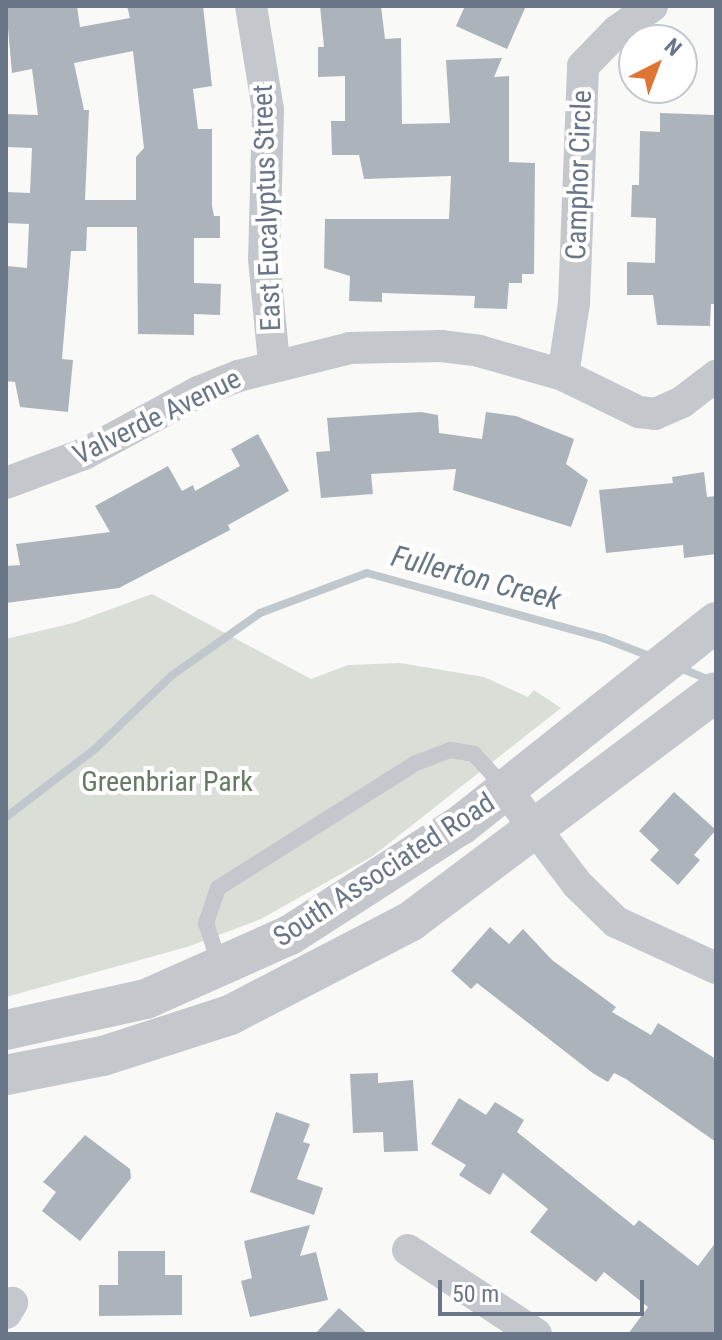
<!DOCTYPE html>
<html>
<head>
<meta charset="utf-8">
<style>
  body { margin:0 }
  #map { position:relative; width:722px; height:1340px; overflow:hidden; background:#f9faf8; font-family:"Roboto Condensed",sans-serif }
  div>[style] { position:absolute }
  .green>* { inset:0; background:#d9dfd7 }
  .stream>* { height:8px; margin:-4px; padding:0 4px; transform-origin:4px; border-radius:4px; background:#c0c7cd }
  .building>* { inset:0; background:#acb3ba }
  .service>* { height:16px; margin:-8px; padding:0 8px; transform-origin:8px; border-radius:8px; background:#c4c7cb }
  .minor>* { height:32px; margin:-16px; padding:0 16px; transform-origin:16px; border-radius:16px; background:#c4c7cb }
  .tertiary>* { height:40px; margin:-20px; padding:0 20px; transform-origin:20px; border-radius:20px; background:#c4c7cb }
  span { translate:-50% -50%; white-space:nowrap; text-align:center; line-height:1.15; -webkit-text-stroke:8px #fff; paint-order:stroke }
  .street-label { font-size:28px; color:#6a7688 }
  .park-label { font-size:28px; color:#667a64 }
  .water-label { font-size:30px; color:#667783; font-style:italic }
  .frame { position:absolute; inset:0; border:8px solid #6a7688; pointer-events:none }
  .north { position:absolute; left:618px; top:24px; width:80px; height:80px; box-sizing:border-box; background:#fff; border:2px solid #c3c8cf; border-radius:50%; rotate:42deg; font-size:22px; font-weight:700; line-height:32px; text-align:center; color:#6a7688 }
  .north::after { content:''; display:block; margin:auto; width:28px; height:36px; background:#df7433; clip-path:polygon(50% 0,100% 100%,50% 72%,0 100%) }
  .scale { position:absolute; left:438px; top:1280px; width:206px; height:36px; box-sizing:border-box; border:4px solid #6a7688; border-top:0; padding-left:10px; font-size:24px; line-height:28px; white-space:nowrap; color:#6a7688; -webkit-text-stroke:6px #fff; paint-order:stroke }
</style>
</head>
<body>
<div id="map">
  <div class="green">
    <i style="clip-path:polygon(152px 594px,311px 679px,348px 665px,400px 663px,484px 677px,528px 697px,534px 690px,561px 708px,373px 856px,261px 919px,187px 947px,6px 997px,6px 639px,73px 623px)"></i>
  </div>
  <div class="stream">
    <i style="left:680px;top:668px;width:35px;rotate:22deg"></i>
    <i style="left:6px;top:817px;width:112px;rotate:-37.4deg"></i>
    <i style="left:95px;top:749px;width:105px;rotate:-43.8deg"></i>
    <i style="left:171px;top:676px;width:109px;rotate:-35.3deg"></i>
    <i style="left:260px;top:613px;width:114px;rotate:-20.5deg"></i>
    <i style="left:367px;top:573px;width:245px;rotate:15.4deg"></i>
    <i style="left:603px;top:638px;width:53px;rotate:21.2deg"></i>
  </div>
  <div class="building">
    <i style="clip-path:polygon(evenodd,6px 6px,77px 6px,80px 27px,130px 18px,127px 6px,203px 6px,212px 86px,193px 89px,198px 129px,212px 129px,212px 206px,214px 216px,220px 216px,220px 238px,194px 238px,194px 283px,221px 284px,220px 315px,194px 314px,194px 335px,138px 334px,137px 227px,87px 227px,86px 251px,71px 251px,62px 359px,73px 360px,68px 412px,20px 407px,15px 382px,6px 381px,7px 266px,27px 268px,29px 224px,6px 223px,6px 192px,30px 193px,32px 148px,6px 147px,6px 114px,38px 115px,32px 69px,12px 73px,6px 6px,133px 51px,144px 148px,136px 157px,136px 200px,85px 200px,89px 110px,84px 110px,74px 63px,133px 51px)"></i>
    <i style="clip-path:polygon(320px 6px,381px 6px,385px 39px,401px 38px,402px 124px,450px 123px,446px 60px,502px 58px,494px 77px,509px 76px,509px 162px,535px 163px,534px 274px,522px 274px,522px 283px,509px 283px,507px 309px,474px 308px,475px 296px,382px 293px,382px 302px,349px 301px,350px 276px,324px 268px,325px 219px,449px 219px,451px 176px,364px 179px,359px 155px,332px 155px,331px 121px,345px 121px,345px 76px,318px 77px,318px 47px,324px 47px)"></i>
    <i style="clip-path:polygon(465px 6px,526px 6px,507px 49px,456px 26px)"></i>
    <i style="clip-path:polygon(660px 113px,716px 115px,716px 304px,711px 304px,710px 326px,657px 325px,653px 295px,627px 295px,627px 262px,655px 263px,656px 218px,631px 217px,632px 185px,639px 185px,640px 131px,660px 132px)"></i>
    <i style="clip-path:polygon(421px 412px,438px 415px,439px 433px,482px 439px,486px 412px,516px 416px,574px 439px,566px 464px,588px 480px,571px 527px,453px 490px,456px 469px,371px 474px,373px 494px,321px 498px,316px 452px,330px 451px,327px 418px)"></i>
    <i style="clip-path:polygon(258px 434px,289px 491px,228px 525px,230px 530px,119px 588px,6px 603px,6px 566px,20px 565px,16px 544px,110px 532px,95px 506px,168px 466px,182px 491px,193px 485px,195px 491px,240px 466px,231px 449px)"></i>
    <i style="clip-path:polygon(704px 472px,707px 497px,716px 496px,716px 554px,684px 558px,683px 545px,606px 553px,599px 490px,673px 483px,672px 477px)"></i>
    <i style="clip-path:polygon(674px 792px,716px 830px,694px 855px,700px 860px,678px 885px,650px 860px,659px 850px,639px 831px)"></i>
    <i style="clip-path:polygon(490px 927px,509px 944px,523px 929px,552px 960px,616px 1007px,612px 1012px,651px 1035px,658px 1023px,716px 1059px,716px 1142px,626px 1079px,614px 1073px,608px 1082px,594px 1074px,477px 983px,471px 989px,451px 971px)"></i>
    <i style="clip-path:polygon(378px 1073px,378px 1083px,413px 1080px,418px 1151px,384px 1152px,383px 1132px,353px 1133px,350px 1074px)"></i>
    <i style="clip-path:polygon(459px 1098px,486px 1115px,495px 1102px,524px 1120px,517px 1132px,634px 1226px,639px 1220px,698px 1266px,716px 1242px,716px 1334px,628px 1334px,648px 1307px,604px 1272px,596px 1282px,530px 1232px,548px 1209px,503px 1173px,490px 1195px,459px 1175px,466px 1165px,431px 1144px)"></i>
    <i style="clip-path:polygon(276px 1112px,310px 1124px,303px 1142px,310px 1144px,297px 1179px,323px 1188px,314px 1215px,250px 1192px)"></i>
    <i style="clip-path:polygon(85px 1135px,130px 1169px,131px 1178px,80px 1241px,42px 1211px,56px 1192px,43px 1182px)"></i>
    <i style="clip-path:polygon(310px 1225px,300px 1256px,316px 1252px,328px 1300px,250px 1317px,241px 1281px,252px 1278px,244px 1241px)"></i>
    <i style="clip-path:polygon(118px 1251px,165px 1251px,165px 1275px,182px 1275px,182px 1315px,99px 1316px,99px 1285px,118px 1285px)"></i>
    <i style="clip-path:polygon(339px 1308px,368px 1334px,315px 1334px)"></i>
  </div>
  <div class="service">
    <i style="left:220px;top:966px;width:45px;rotate:-108deg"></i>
    <i style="left:206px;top:923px;width:37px;rotate:-71deg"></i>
    <i style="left:218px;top:888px;width:234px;rotate:-32.3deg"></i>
    <i style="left:416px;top:763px;width:36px;rotate:-21deg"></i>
    <i style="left:450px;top:750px;width:24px;rotate:9deg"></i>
    <i style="left:474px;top:754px;width:46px;rotate:47.6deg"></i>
  </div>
  <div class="minor">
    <i style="left:251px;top:6px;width:105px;rotate:80.7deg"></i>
    <i style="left:268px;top:110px;width:149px;rotate:91.5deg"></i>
    <i style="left:264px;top:259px;width:104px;rotate:84.5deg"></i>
    <i style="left:563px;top:375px;width:73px;rotate:-81.3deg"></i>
    <i style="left:574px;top:303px;width:237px;rotate:-87.8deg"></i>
    <i style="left:583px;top:66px;width:49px;rotate:-45.8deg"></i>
    <i style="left:617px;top:31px;width:43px;rotate:-35.5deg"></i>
    <i style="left:6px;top:483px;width:83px;rotate:-20.4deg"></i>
    <i style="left:84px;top:454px;width:130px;rotate:-28.5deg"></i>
    <i style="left:198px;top:392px;width:43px;rotate:-21.8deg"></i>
    <i style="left:238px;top:376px;width:115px;rotate:-14deg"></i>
    <i style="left:350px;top:348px;width:91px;rotate:-1.3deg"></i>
    <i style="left:441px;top:346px;width:38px;rotate:7deg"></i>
    <i style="left:479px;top:351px;width:87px;rotate:15.9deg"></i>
    <i style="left:563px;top:375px;width:85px;rotate:26deg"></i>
    <i style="left:639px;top:412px;width:16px;rotate:7deg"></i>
    <i style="left:655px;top:414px;width:30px;rotate:-24deg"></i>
    <i style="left:682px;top:402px;width:43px;rotate:-37.4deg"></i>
    <i style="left:506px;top:790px;width:118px;rotate:52.9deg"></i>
    <i style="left:577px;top:884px;width:54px;rotate:44.3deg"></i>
    <i style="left:616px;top:922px;width:110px;rotate:24.7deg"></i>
    <i style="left:408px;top:1250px;width:153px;rotate:33.3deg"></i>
    <i style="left:6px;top:1313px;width:12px;rotate:-59deg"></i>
  </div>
  <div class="tertiary">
    <i style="left:6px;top:1030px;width:143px;rotate:-12.5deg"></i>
    <i style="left:146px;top:999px;width:158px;rotate:-24deg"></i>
    <i style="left:290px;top:935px;width:203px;rotate:-32.8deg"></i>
    <i style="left:461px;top:825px;width:326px;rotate:-38.5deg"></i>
    <i style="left:6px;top:1075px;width:99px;rotate:-11.1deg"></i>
    <i style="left:103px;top:1056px;width:133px;rotate:-17.9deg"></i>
    <i style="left:230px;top:1015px;width:204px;rotate:-27.4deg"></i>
    <i style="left:411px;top:921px;width:381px;rotate:-36.9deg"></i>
  </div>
  <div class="street-label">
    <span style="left:579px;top:175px;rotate:-88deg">Camphor Circle</span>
    <span style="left:267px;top:208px;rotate:-92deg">East Eucalyptus Street</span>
    <span style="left:157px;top:417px;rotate:-26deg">Valverde Avenue</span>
    <span style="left:384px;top:870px;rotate:-33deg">South Associated Road</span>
  </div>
  <div class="park-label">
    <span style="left:167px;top:782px">Greenbriar Park</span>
  </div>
  <div class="water-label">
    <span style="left:476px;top:578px;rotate:15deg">Fullerton Creek</span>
  </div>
  <div class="frame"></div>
  <div class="north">N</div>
  <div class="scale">50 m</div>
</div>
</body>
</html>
